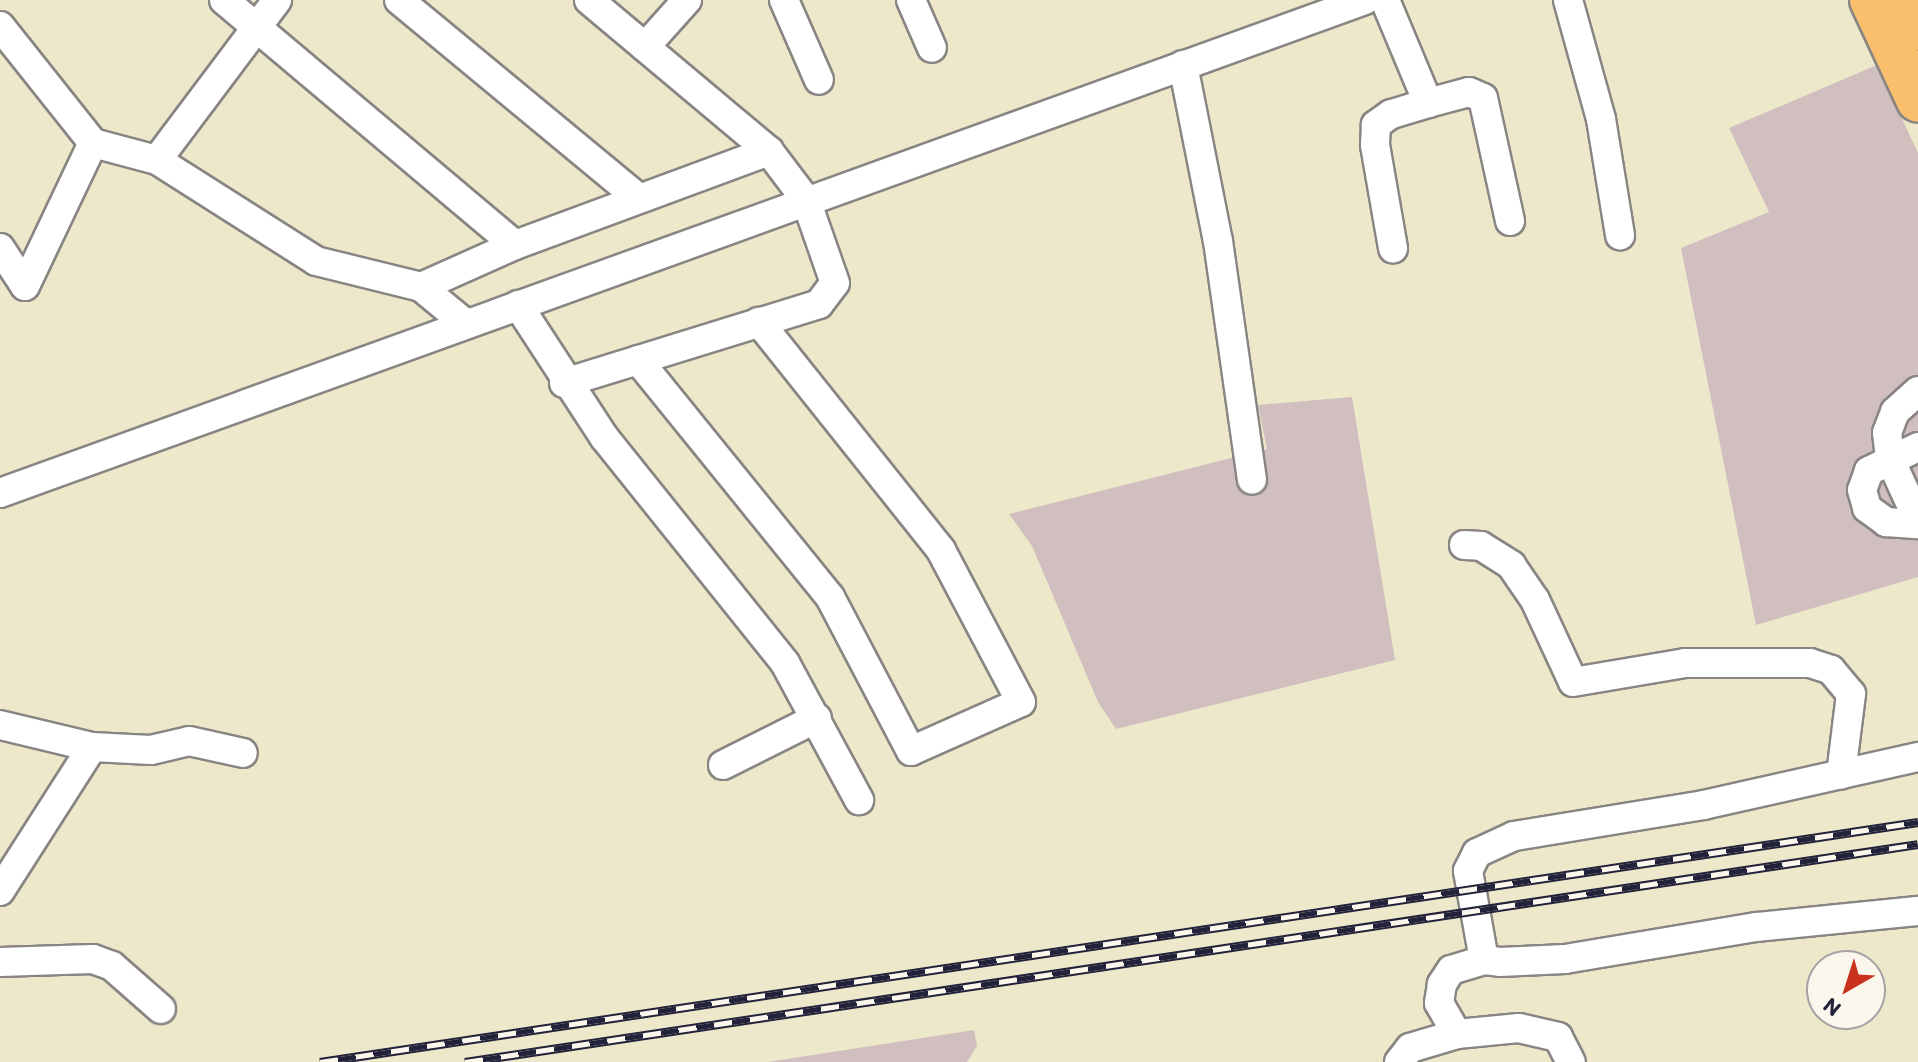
<!DOCTYPE html>
<html>
<head>
<meta charset="utf-8">
<style>
  body { margin:0 }
  #map { position:relative; width:1918px; height:1062px; overflow:hidden; background:#eee8cb; font-family:Itim,sans-serif }
  div>[style] { position:absolute }
  .industrial>* { inset:0; background:#d1bfbf }
  .roads { filter:drop-shadow(2px 0 #888583) drop-shadow(-2px 0 #888583) drop-shadow(0 2px #888583) drop-shadow(0 -2px #888583) }
  .minor>* { height:28px; margin:-14px; padding:0 14px; transform-origin:14px; border-radius:14px; background:#fff }
  .highway>* { height:42px; margin:-21px; padding:0 21px; transform-origin:21px; border-radius:21px; background:#f9bf6d }
  .rail>* { height:9px; margin-top:-4.5px; transform-origin:0; background:repeating-linear-gradient(90deg,#fbf7ec 0 18px,#22223b 0 36px); box-sizing:border-box; border-block:2px solid #22223b }
  span { translate:-50% -50%; white-space:nowrap; text-align:center; line-height:1.15; -webkit-text-stroke:7px #fbf7ec; paint-order:stroke }
  .north { position:absolute; left:1806px; top:950px; width:80px; height:80px; box-sizing:border-box; background:#fbf7ec; border:2px solid #a4a2a5; border-radius:50%; rotate:219deg; font-size:22px; font-weight:700; line-height:32px; text-align:center; color:#22223b }
  .north::after { content:''; display:block; margin:auto; width:28px; height:36px; background:#c8321e; clip-path:polygon(50% 0,100% 100%,50% 72%,0 100%) }
</style>
</head>
<body>
<div id="map">
  <div class="industrial">
    <i style="clip-path:polygon(1877px 65px,1918px 153px,1918px 577px,1756px 625px,1681px 248px,1769px 212px,1729px 128px)"></i>
    <i style="clip-path:polygon(1352px 397px,1395px 660px,1116px 729px,1098px 702px,1032px 546px,1009px 514px,1267px 449px,1258px 405px)"></i>
    <i style="clip-path:polygon(974px 1030px,977px 1046px,967px 1062px,768px 1062px)"></i>
  </div>
  <div class="roads">
    <div class="minor">
      <i style="left:224px;top:0;width:380px;rotate:40.1deg"></i>
      <i style="left:399px;top:0;width:310px;rotate:39.6deg"></i>
      <i style="left:784px;top:0;width:87px;rotate:66.4deg"></i>
      <i style="left:911px;top:0;width:52px;rotate:66.4deg"></i>
      <i style="left:1385px;top:0;width:112px;rotate:67.3deg"></i>
      <i style="left:1428px;top:103px;width:39px;rotate:163deg"></i>
      <i style="left:1391px;top:114px;width:19px;rotate:144deg"></i>
      <i style="left:1376px;top:125px;width:20px;rotate:93deg"></i>
      <i style="left:1375px;top:145px;width:105px;rotate:80.1deg"></i>
      <i style="left:1568px;top:0;width:123px;rotate:74.5deg"></i>
      <i style="left:1601px;top:119px;width:118px;rotate:80.7deg"></i>
      <i style="left:0;top:26px;width:149px;rotate:51.5deg"></i>
      <i style="left:93px;top:143px;width:66px;rotate:14.9deg"></i>
      <i style="left:157px;top:160px;width:188px;rotate:32.4deg"></i>
      <i style="left:316px;top:261px;width:108px;rotate:13.9deg"></i>
      <i style="left:421px;top:287px;width:58px;rotate:39.4deg"></i>
      <i style="left:645px;top:47px;width:63px;rotate:-48.2deg"></i>
      <i style="left:1183px;top:65px;width:179px;rotate:78.8deg"></i>
      <i style="left:1218px;top:241px;width:241px;rotate:81.9deg"></i>
      <i style="left:1428px;top:103px;width:42px;rotate:-15deg"></i>
      <i style="left:1469px;top:92px;width:15px;rotate:23deg"></i>
      <i style="left:1483px;top:98px;width:126px;rotate:77.6deg"></i>
      <i style="left:157px;top:160px;width:200px;rotate:-53.1deg"></i>
      <i style="left:0;top:248px;width:45px;rotate:56.7deg"></i>
      <i style="left:25px;top:286px;width:158px;rotate:-64.6deg"></i>
      <i style="left:421px;top:287px;width:103px;rotate:-24.1deg"></i>
      <i style="left:515px;top:245px;width:271px;rotate:-20.3deg"></i>
      <i style="left:518px;top:305px;width:158px;rotate:56.9deg"></i>
      <i style="left:604px;top:437px;width:290px;rotate:51.3deg"></i>
      <i style="left:785px;top:663px;width:156px;rotate:61.6deg"></i>
      <i style="left:638px;top:360px;width:305px;rotate:51deg"></i>
      <i style="left:830px;top:597px;width:174px;rotate:62.3deg"></i>
      <i style="left:911px;top:751px;width:120px;rotate:-24deg"></i>
      <i style="left:1021px;top:702px;width:172px;rotate:-117.8deg"></i>
      <i style="left:941px;top:550px;width:292px;rotate:-128.6deg"></i>
      <i style="left:564px;top:383px;width:267px;rotate:-17.2deg"></i>
      <i style="left:819px;top:304px;width:26px;rotate:-53deg"></i>
      <i style="left:835px;top:283px;width:88px;rotate:-109.3deg"></i>
      <i style="left:806px;top:200px;width:61px;rotate:-127.1deg"></i>
      <i style="left:769px;top:151px;width:235px;rotate:-140deg"></i>
      <i style="left:1918px;top:391px;width:31px;rotate:138deg"></i>
      <i style="left:1895px;top:412px;width:22px;rotate:111deg"></i>
      <i style="left:1887px;top:433px;width:26px;rotate:83deg"></i>
      <i style="left:1890px;top:459px;width:67px;rotate:65.3deg"></i>
      <i style="left:1918px;top:447px;width:55px;rotate:153.9deg"></i>
      <i style="left:1869px;top:471px;width:20px;rotate:110deg"></i>
      <i style="left:1862px;top:490px;width:19px;rotate:74deg"></i>
      <i style="left:1867px;top:508px;width:24px;rotate:36deg"></i>
      <i style="left:1886px;top:522px;width:32px;rotate:4deg"></i>
      <i style="left:0;top:493px;width:1451px;rotate:-19.86deg"></i>
      <i style="left:1464px;top:545px;width:17px;rotate:3deg"></i>
      <i style="left:1481px;top:546px;width:36px;rotate:32deg"></i>
      <i style="left:1511px;top:565px;width:42px;rotate:55.6deg"></i>
      <i style="left:1535px;top:600px;width:90px;rotate:65.1deg"></i>
      <i style="left:1573px;top:682px;width:114px;rotate:-9.6deg"></i>
      <i style="left:1685px;top:663px;width:125px"></i>
      <i style="left:1810px;top:663px;width:22px;rotate:18deg"></i>
      <i style="left:1831px;top:670px;width:31px;rotate:50deg"></i>
      <i style="left:1851px;top:694px;width:81px;rotate:97.1deg"></i>
      <i style="left:0;top:725px;width:95px;rotate:13.4deg"></i>
      <i style="left:92px;top:747px;width:59px;rotate:2.9deg"></i>
      <i style="left:151px;top:750px;width:39px;rotate:-13deg"></i>
      <i style="left:189px;top:741px;width:55px;rotate:12.5deg"></i>
      <i style="left:1918px;top:757px;width:219px;rotate:167.4deg"></i>
      <i style="left:1704px;top:805px;width:193px;rotate:170.7deg"></i>
      <i style="left:1514px;top:836px;width:41px;rotate:155.3deg"></i>
      <i style="left:1477px;top:853px;width:20px;rotate:117deg"></i>
      <i style="left:1468px;top:871px;width:90px;rotate:79.8deg"></i>
      <i style="left:1484px;top:960px;width:16px;rotate:7deg"></i>
      <i style="left:1500px;top:962px;width:65px;rotate:-2.6deg"></i>
      <i style="left:1565px;top:959px;width:195px;rotate:-9.5deg"></i>
      <i style="left:1757px;top:927px;width:162px;rotate:-5.7deg"></i>
      <i style="left:723px;top:765px;width:105px;rotate:-26.6deg"></i>
      <i style="left:0;top:891px;width:171px;rotate:-57.4deg"></i>
      <i style="left:1484px;top:960px;width:34px;rotate:163deg"></i>
      <i style="left:1451px;top:970px;width:17px;rotate:123deg"></i>
      <i style="left:1442px;top:984px;width:19px;rotate:99deg"></i>
      <i style="left:1439px;top:1003px;width:36px;rotate:60deg"></i>
      <i style="left:1457px;top:1034px;width:62px;rotate:-5.5deg"></i>
      <i style="left:1519px;top:1028px;width:40px;rotate:13deg"></i>
      <i style="left:1558px;top:1037px;width:28px;rotate:63deg"></i>
      <i style="left:0;top:962px;width:93px;rotate:-1.8deg"></i>
      <i style="left:93px;top:959px;width:20px;rotate:20deg"></i>
      <i style="left:112px;top:966px;width:65px;rotate:41.3deg"></i>
      <i style="left:1399px;top:1062px;width:18px;rotate:-52deg"></i>
      <i style="left:1410px;top:1048px;width:49px;rotate:-16.6deg"></i>
    </div>
    <div class="highway">
      <i style="left:1871px;top:0;width:111px;rotate:65deg"></i>
      <i style="left:1904px;top:0;width:32px;rotate:64deg"></i>
    </div>
  </div>
  <div class="rail">
    <i style="left:320px;top:1062px;width:1616px;rotate:-8.54deg"></i>
    <i style="left:465px;top:1062px;width:1469px;rotate:-8.53deg"></i>
  </div>
  <div class="north">N</div>
</div>
</body>
</html>
